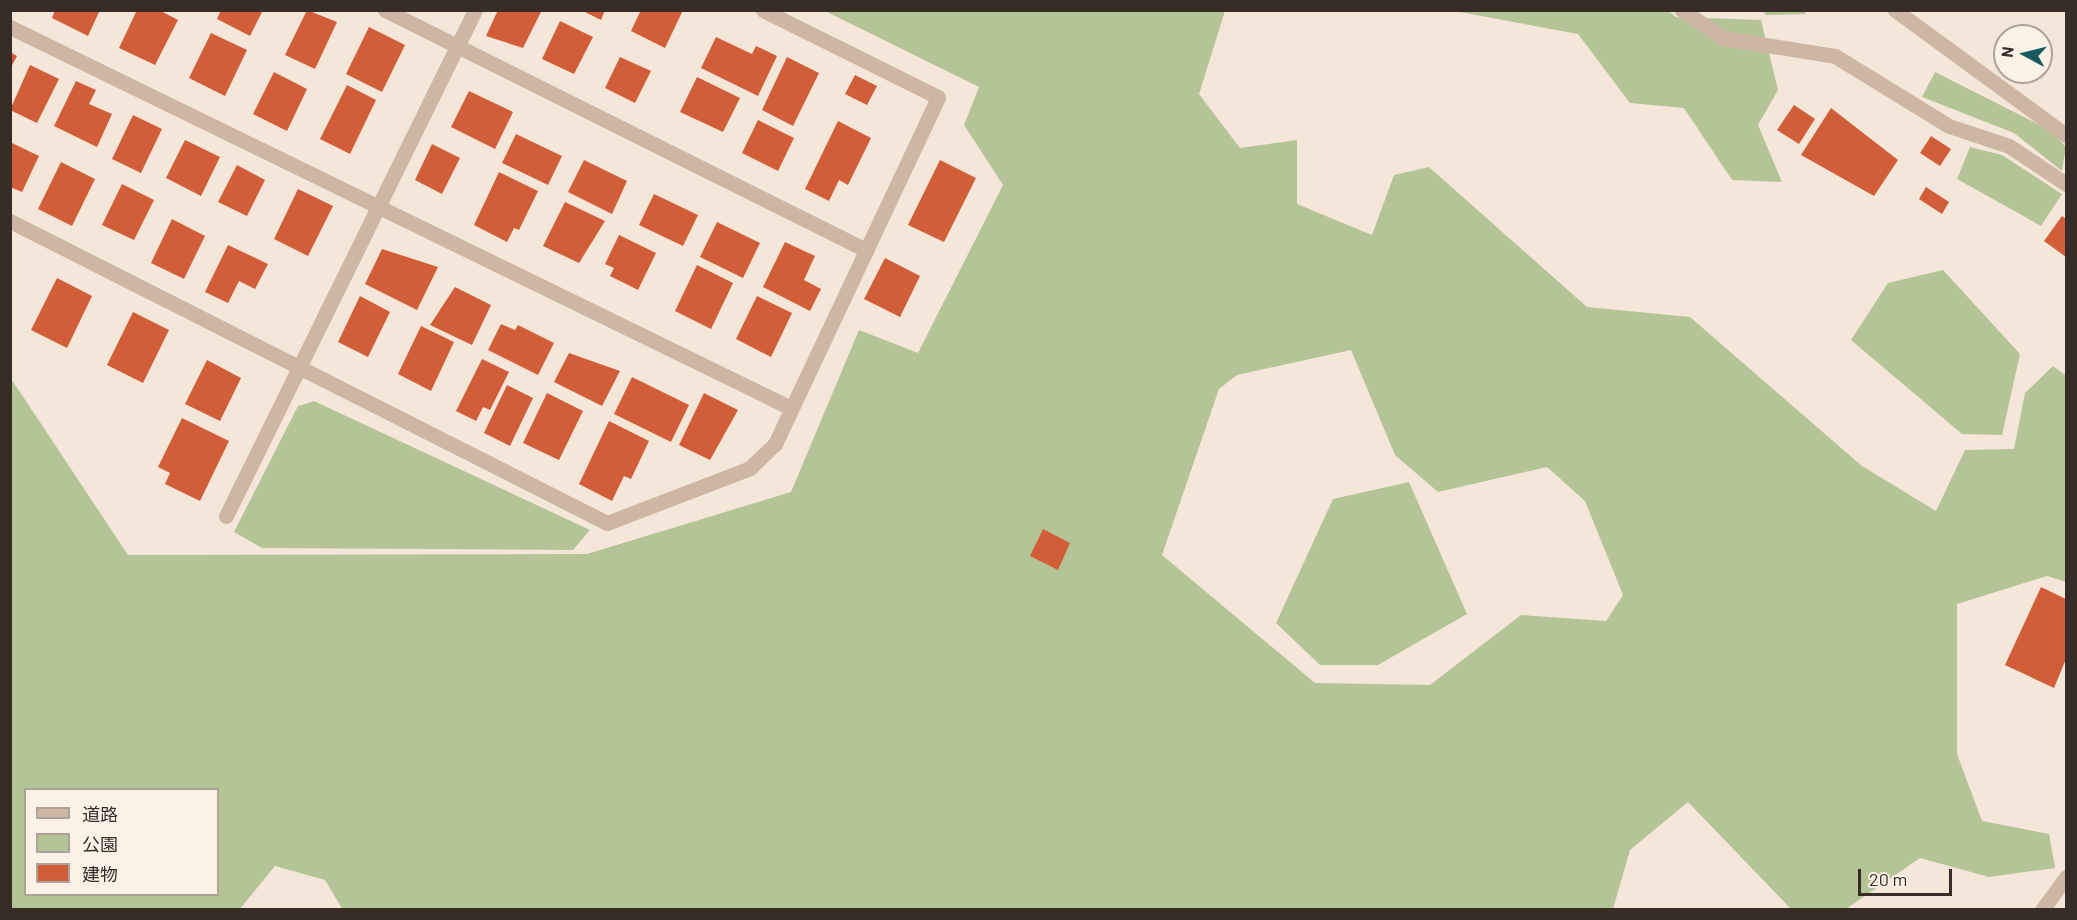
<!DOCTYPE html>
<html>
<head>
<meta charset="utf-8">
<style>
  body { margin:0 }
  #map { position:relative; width:2077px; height:920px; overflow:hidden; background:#f4e7d9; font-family:Barlow,"Noto Sans JP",sans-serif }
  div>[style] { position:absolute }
  .green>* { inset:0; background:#b5c497 }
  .building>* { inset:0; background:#d25e39 }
  .minor>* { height:15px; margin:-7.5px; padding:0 7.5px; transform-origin:7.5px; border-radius:7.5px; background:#cdb7a4 }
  span { translate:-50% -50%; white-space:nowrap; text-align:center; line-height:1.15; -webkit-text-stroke:4.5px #fbf1e6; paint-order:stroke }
  .frame { position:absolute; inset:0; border:12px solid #382c26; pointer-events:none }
  .legend { position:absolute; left:24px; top:788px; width:195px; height:108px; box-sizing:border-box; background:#fbf1e6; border:2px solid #ada299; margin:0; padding:8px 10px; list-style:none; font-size:18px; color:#382c26 }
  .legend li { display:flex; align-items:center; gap:12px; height:30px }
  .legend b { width:30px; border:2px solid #ada299 }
  .north { position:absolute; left:1993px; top:24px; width:60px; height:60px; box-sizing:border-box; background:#fbf1e6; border:2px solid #ada299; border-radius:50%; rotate:277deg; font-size:16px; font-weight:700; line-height:24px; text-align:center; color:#382c26 }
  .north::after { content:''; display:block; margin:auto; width:21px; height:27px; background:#18595d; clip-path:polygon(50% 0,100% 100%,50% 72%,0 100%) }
  .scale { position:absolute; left:1858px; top:869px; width:94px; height:27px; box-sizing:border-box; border:3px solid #382c26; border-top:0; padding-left:8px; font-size:18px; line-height:21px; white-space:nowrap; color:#382c26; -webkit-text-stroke:4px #fbf1e6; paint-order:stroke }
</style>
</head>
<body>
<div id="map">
  <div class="green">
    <i style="clip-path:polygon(1667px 10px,1676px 17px,1761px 20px,1778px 90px,1758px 125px,1782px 182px,1732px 180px,1684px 108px,1630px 103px,1578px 34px,1454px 11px)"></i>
    <i style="clip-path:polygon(evenodd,825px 11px,1225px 11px,1199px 94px,1240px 148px,1297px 140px,1297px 204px,1372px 235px,1394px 175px,1429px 167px,1587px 307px,1690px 317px,1862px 466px,1936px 511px,1965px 450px,2014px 449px,2025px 393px,2053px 366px,2066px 376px,2066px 582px,2047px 576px,1957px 604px,1957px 754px,1982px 821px,2049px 834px,2055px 868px,1989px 877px,1920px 858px,1846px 909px,1791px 909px,1688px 802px,1630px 850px,1613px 909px,343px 910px,325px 880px,275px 866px,240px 909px,11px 909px,10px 377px,128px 555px,587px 554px,791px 492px,859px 330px,918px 353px,1003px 185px,964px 125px,979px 87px,825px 11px,1351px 350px,1395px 455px,1438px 492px,1547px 467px,1585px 501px,1623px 595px,1606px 621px,1521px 615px,1430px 685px,1315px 683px,1162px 555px,1219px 389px,1237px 375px,1351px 350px,825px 11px,26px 790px,218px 790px,218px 894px,26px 894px,26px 790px)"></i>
    <i style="clip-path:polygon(1763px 11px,1804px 11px,1806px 14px,1766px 15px)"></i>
    <i style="clip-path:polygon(1935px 72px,2050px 130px,2066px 147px,2062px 171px,2014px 133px,1922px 97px)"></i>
    <i style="clip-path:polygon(1970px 147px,2002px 155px,2062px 194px,2041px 226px,1957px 179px)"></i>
    <i style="clip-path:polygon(1943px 270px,2020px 354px,2002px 435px,1962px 434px,1851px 340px,1888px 283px)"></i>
    <i style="clip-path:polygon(314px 401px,590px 530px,573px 550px,262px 548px,234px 532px,298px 406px)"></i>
    <i style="clip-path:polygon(1409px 482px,1467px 614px,1378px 665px,1320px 665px,1276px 623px,1333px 499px)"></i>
  </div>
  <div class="building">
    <i style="clip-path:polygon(55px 10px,100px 10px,88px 36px,52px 18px)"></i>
    <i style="clip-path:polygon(137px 10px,159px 10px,178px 20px,155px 65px,119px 48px)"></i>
    <i style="clip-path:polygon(221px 10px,263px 10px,250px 36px,217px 19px)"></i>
    <i style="clip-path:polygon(307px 10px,337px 22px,315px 69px,285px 55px)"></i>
    <i style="clip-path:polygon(498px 10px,542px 10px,523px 48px,486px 36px)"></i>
    <i style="clip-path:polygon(581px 10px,605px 10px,601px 20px)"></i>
    <i style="clip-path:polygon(641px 10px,683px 10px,665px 48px,631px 31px)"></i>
    <i style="clip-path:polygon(560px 21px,593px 37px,574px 74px,542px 59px)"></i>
    <i style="clip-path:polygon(369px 27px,405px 45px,382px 92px,346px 74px)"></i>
    <i style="clip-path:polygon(211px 33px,247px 50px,225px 96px,189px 78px)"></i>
    <i style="clip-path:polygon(716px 37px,752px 54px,756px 46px,777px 56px,758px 96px,701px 68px)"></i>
    <i style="clip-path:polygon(10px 52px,17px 56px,10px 69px)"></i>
    <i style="clip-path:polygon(620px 57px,651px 71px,635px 103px,605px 88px)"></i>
    <i style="clip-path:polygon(787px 57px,819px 73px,793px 126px,762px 110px)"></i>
    <i style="clip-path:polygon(30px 65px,59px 79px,37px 123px,10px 110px)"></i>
    <i style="clip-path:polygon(274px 72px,307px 89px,287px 131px,253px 114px)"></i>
    <i style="clip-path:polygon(855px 75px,877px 86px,867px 105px,845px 94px)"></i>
    <i style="clip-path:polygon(697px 77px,740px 98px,723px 132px,680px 112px)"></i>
    <i style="clip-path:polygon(76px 81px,96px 90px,89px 104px,112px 114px,97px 147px,54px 126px)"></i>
    <i style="clip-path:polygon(347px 85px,376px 100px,350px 154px,320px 139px)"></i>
    <i style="clip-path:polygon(469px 91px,513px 112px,495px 149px,451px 127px)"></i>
    <i style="clip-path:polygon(1794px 105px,1815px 119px,1799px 144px,1777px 130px)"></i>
    <i style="clip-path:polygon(1831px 108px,1898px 160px,1874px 196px,1801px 155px)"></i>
    <i style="clip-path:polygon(133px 115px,162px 129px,141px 173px,112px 159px)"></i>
    <i style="clip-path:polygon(758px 120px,794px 138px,778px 171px,742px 153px)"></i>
    <i style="clip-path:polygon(838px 121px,871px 138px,848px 185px,839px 180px,829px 201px,805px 189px)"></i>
    <i style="clip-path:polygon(516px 134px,562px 156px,548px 185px,502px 163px)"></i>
    <i style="clip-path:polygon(1931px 136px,1951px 149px,1940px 166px,1920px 153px)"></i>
    <i style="clip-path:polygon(185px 140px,220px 157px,201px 196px,166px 178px)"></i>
    <i style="clip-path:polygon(10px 142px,39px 156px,22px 192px,10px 187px)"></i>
    <i style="clip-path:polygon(432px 144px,460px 158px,442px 194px,415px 180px)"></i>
    <i style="clip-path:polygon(584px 160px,627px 181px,612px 214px,568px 192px)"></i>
    <i style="clip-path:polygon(940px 160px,976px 178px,944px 242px,908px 225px)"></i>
    <i style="clip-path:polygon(61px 162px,95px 179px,72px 226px,38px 209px)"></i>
    <i style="clip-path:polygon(237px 165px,265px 180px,247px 216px,218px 202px)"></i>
    <i style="clip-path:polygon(499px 172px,538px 191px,519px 230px,514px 228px,507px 242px,474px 225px)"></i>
    <i style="clip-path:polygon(122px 184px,154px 200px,134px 240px,102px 225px)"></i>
    <i style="clip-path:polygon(1926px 187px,1949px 202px,1942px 214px,1919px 199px)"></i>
    <i style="clip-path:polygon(298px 189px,333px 206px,308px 256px,274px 239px)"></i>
    <i style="clip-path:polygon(654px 194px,698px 215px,683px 246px,639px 225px)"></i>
    <i style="clip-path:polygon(565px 202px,605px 221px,579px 263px,543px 246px)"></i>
    <i style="clip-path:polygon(2062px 216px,2066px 219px,2066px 257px,2044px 241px)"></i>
    <i style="clip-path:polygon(172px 219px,205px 236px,184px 279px,151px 263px)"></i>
    <i style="clip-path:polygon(717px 222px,760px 243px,743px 278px,700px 257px)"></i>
    <i style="clip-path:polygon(619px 235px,656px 253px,638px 290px,610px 276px,614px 268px,605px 264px)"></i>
    <i style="clip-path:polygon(785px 242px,815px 256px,804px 280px,821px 289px,810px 311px,763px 287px)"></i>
    <i style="clip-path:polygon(228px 245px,268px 264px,255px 289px,239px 281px,228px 303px,205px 292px)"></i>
    <i style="clip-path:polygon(382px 249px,438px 267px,417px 310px,365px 284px)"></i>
    <i style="clip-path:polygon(885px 258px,920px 276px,900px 317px,864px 299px)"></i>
    <i style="clip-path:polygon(697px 265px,733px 283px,711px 329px,675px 311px)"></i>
    <i style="clip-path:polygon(57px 278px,92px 296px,67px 348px,31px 330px)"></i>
    <i style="clip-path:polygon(455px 287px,491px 305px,472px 345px,430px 325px)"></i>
    <i style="clip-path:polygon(360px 296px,390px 312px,368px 357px,338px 342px)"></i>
    <i style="clip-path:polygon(757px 296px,792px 313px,771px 357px,736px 339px)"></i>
    <i style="clip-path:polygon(133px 312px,169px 330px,143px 383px,107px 365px)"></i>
    <i style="clip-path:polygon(501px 324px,515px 330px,518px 325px,554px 343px,538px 375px,488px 350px)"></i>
    <i style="clip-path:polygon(421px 326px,454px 342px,431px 391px,398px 374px)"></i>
    <i style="clip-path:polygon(569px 353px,620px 371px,602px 406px,554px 382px)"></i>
    <i style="clip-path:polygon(482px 359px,509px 372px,490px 410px,483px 407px,476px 421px,456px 411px)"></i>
    <i style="clip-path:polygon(207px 360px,241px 378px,220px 421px,185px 404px)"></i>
    <i style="clip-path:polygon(632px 377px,689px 405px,671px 442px,614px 414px)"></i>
    <i style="clip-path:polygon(507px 385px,533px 398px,510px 446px,484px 433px)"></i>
    <i style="clip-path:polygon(547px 393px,583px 411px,559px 460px,523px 443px)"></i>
    <i style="clip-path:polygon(704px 393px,738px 410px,710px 460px,679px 445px)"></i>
    <i style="clip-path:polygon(182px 418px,229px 441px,200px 501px,165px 484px,170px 473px,158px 467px)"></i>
    <i style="clip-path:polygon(609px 421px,649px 441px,631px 479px,624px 476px,612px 501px,579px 484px)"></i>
    <i style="clip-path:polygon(1043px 529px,1070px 543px,1058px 570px,1030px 556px)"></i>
    <i style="clip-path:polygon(2041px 587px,2066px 599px,2066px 659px,2054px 688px,2005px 665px)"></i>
  </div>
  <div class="minor">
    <i style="left:385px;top:10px;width:538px;rotate:26.52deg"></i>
    <i style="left:1682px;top:10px;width:50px;rotate:34.3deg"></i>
    <i style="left:1723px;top:38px;width:113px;rotate:9.1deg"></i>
    <i style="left:1835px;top:56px;width:134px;rotate:31.6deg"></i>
    <i style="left:1949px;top:126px;width:63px;rotate:18.4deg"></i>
    <i style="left:2009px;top:146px;width:69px;rotate:33.7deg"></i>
    <i style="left:1895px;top:10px;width:212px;rotate:36.2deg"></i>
    <i style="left:10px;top:27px;width:869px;rotate:26deg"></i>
    <i style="left:10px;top:221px;width:669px;rotate:26.83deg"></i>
    <i style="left:607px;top:523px;width:153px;rotate:-21deg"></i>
    <i style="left:750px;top:468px;width:35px;rotate:-44deg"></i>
    <i style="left:775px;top:444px;width:383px;rotate:-64.8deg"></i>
    <i style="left:938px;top:97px;width:195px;rotate:-153.6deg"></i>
    <i style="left:226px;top:516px;width:564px;rotate:-63.8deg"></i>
    <i style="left:2042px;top:910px;width:41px;rotate:-54deg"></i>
  </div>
  <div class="frame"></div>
  <ul class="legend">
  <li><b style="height:8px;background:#cdb7a4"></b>道路</li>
  <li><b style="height:16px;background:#b5c497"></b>公園</li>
  <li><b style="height:16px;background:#d25e39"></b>建物</li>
  </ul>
  <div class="north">N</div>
  <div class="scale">20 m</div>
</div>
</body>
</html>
